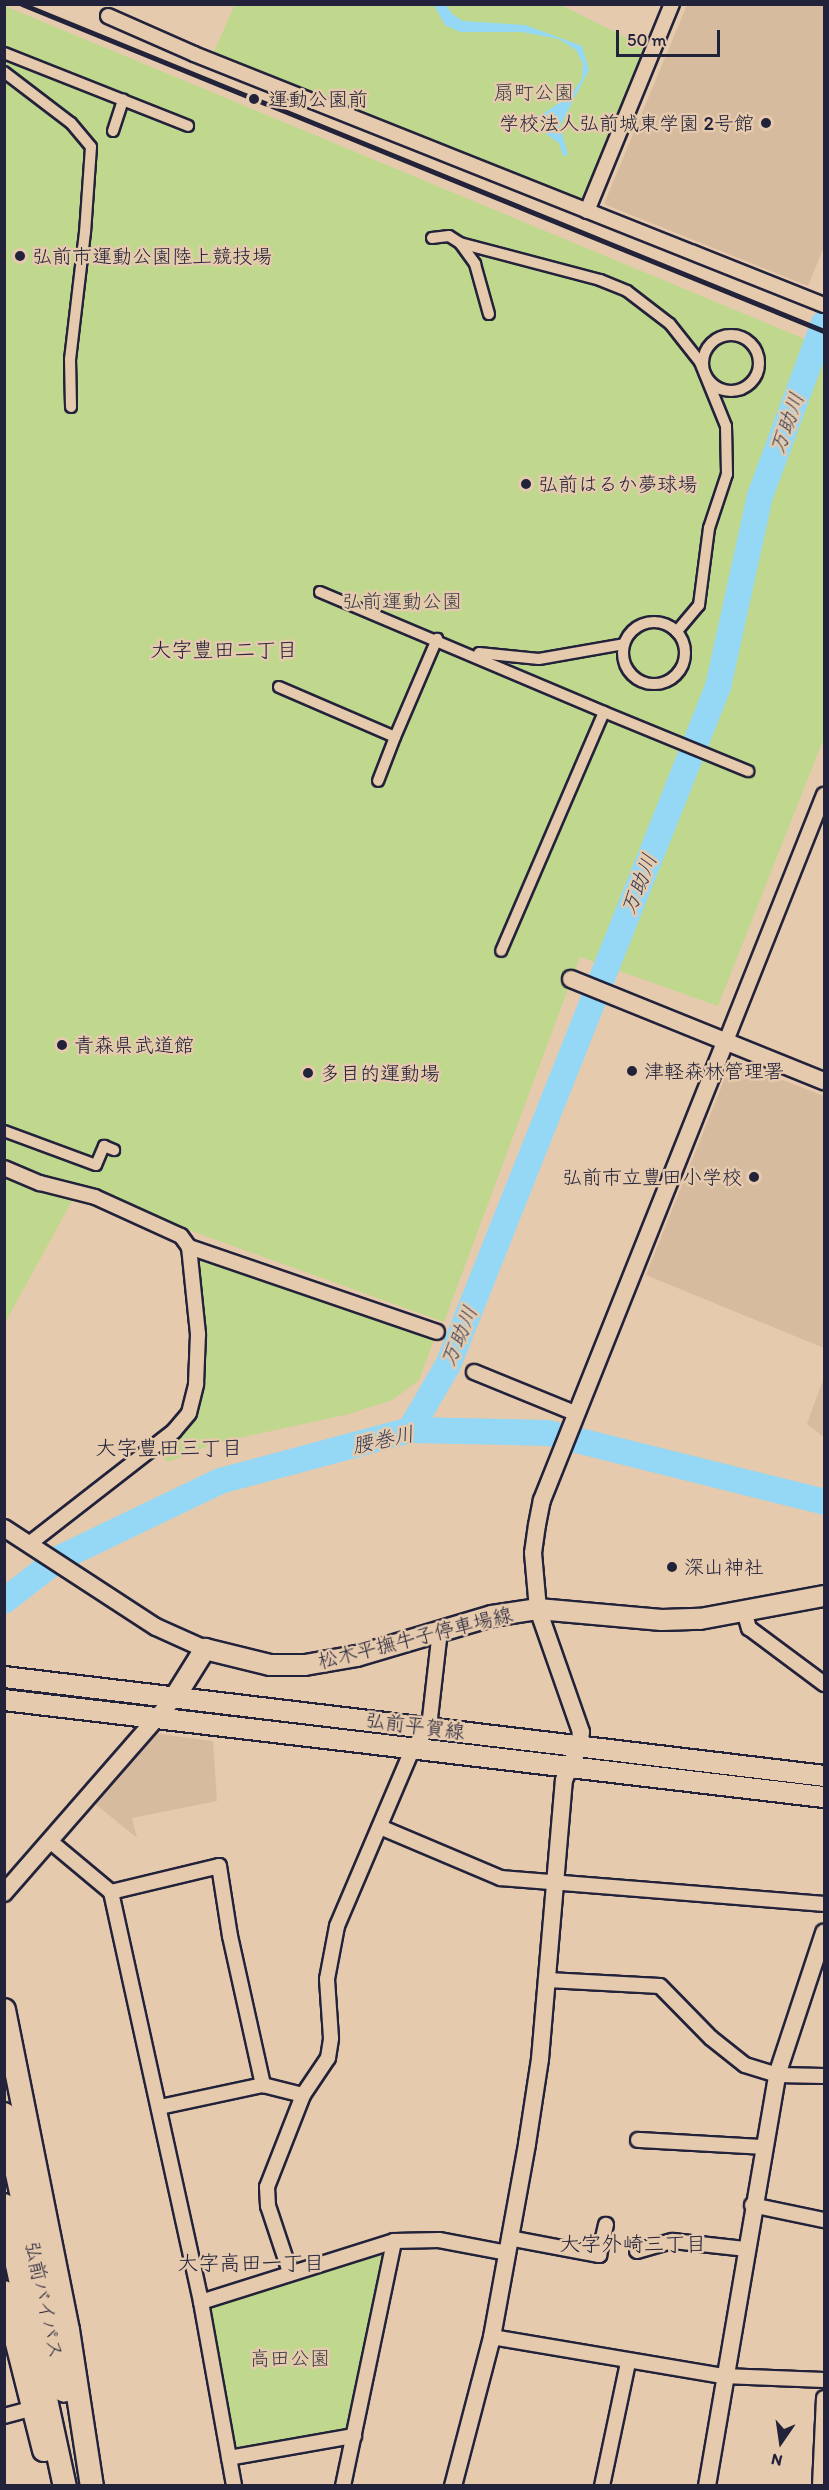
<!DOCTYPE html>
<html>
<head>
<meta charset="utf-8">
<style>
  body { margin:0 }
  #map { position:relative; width:829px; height:2490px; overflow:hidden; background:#e6caad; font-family:Itim,"Klee One",sans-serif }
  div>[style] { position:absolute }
  .built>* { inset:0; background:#d7bb9e }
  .green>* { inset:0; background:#c0d78e }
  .water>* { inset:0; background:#94d8f6 }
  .river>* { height:26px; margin:-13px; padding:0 13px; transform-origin:13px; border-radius:13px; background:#94d8f6 }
  .roads { filter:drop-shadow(2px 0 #22223b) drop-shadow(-2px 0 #22223b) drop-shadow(0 2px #22223b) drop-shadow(0 -2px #22223b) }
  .pedestrian>* { height:10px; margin:-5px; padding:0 5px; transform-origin:5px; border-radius:5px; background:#e6caad }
  .pedestrian>.ring { margin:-5px; padding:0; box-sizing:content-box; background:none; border:10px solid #e6caad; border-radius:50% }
  .minor>* { height:14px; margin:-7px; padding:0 7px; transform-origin:7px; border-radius:7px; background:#e6caad }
  .tertiary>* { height:16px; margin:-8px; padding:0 8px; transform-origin:8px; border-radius:8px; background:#e6caad }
  .secondary>* { height:20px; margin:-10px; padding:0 10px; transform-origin:10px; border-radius:10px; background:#e6caad }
  .trunk>* { height:22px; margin:-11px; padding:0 11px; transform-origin:11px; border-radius:11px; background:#e6caad }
  .rail>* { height:4.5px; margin:-2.25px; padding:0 2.25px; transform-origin:2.25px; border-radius:2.25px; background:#22223b }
  .dots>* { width:16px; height:16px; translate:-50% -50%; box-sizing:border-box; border:3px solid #e6caad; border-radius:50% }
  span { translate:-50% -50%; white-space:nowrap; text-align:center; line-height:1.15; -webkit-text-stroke:5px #e6caad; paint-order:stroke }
  .park-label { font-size:20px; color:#3a3d47 }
  .poi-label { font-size:20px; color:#22223b }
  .left { translate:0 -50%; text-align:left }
  .right { translate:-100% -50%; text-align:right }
  .street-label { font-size:20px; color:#22223b }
  .water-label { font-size:21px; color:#333d57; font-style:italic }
  .neighbourhood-label { font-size:21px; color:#22223b }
  .frame { position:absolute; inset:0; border:6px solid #22223b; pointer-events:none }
  .north { position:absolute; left:751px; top:2412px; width:60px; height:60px; -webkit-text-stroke:4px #e6caad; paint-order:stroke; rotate:193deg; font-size:16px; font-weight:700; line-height:24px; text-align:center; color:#22223b }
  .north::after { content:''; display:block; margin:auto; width:21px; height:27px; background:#22223b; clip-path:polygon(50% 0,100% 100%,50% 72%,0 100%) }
  .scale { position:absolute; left:616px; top:30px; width:104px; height:27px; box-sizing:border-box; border:3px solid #22223b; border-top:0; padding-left:8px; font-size:18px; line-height:21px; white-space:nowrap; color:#22223b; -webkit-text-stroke:4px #e6caad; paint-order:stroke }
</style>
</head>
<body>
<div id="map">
  <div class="built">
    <i style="clip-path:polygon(687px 5px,824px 5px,824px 247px,808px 286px,604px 204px)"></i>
    <i style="clip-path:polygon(751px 1068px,824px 1096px,824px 1348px,646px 1275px,725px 1078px)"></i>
    <i style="clip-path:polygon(824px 1377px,824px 1437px,807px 1424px)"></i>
    <i style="clip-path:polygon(152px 1733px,213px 1741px,217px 1801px,132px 1818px,137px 1838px,93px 1802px)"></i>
  </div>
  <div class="green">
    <i style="clip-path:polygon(235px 4px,561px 5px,653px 51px,582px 203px,213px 54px)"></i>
    <i style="clip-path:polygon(5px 6px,824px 347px,824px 738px,718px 1006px,580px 957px,444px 1322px,78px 1190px,5px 1323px)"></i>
    <i style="clip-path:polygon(189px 1247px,437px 1332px,419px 1380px,392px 1400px,349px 1414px,216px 1443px,168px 1462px,159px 1455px,163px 1440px,174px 1431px,195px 1384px)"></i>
    <i style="clip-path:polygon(388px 2248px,346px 2431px,234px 2451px,207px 2306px)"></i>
  </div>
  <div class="water">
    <i style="clip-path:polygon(434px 5px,446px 5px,452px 14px,463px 21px,525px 25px,582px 46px,589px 70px,560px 126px,568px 155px,563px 156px,559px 143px,546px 134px,540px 118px,533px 115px,541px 115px,571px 95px,582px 79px,583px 64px,576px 50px,559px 39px,522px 32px,460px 32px,445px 25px)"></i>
  </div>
  <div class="river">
    <i style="left:410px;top:1430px;width:75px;rotate:-59.7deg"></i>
    <i style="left:448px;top:1365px;width:730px;rotate:-68.29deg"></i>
    <i style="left:718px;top:687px;width:196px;rotate:-77.6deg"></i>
    <i style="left:760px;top:496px;width:184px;rotate:-69.7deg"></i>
    <i style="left:4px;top:1601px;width:68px;rotate:-37.9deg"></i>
    <i style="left:58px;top:1559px;width:180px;rotate:-25.7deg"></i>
    <i style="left:220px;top:1481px;width:197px;rotate:-15deg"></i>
    <i style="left:410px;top:1430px;width:138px;rotate:1.2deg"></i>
    <i style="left:548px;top:1433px;width:284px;rotate:14deg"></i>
  </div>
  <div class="roads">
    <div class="pedestrian">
      <i style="left:4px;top:53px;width:198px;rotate:21.6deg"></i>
      <i style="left:4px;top:72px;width:84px;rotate:37.3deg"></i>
      <i style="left:71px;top:123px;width:31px;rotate:50deg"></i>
      <i style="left:91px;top:147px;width:85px;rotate:94deg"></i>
      <i style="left:85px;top:232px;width:128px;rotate:96.7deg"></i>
      <i style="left:70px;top:359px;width:48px;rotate:88.8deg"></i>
      <i style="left:113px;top:131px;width:33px;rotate:-72deg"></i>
      <i style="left:432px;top:238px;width:17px;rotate:-7deg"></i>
      <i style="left:449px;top:236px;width:13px;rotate:32deg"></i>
      <i style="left:460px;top:243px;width:145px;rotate:14.8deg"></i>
      <i style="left:600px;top:280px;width:29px;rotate:22deg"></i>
      <i style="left:627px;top:291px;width:54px;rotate:37.5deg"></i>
      <i style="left:670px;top:324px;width:48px;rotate:51.7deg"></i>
      <i style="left:700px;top:362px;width:69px;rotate:67.9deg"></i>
      <i style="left:726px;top:426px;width:48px;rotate:88.8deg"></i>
      <i style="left:727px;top:474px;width:57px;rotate:108.4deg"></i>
      <i style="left:709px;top:528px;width:78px;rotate:97.4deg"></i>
      <i style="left:699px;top:605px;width:35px;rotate:130deg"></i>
      <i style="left:460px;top:243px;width:26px;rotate:54deg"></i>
      <i style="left:475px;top:264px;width:52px;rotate:74.4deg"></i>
      <i class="ring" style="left:703px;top:335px;width:46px;height:46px"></i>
      <i style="left:320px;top:592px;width:308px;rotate:22.9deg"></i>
      <i style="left:604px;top:712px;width:260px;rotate:113.3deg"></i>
      <i class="ring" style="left:623px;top:622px;width:52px;height:52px"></i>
      <i style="left:479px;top:653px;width:60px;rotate:5.7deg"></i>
      <i style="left:539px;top:659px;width:86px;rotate:-10deg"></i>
      <i style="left:279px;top:687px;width:126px;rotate:23.3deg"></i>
      <i style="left:395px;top:737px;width:47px;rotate:111.1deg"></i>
      <i style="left:604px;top:712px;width:156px;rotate:22.3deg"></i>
      <i style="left:395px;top:737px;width:107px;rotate:-66.8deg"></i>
      <i style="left:4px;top:1131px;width:98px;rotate:20.3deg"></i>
      <i style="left:96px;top:1165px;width:21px;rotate:-67deg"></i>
      <i style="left:104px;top:1146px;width:11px;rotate:22deg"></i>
    </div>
    <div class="minor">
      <i style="left:108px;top:16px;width:94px;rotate:23.8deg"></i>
      <i style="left:194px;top:54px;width:678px;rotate:21.72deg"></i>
      <i style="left:587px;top:211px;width:224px;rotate:-67.7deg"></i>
      <i style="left:726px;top:1041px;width:265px;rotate:-68.3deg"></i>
      <i style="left:4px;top:1168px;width:39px;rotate:23deg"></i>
      <i style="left:40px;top:1183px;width:57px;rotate:14.3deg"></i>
      <i style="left:95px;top:1197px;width:94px;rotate:24.4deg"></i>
      <i style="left:181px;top:1236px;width:14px;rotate:54deg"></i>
      <i style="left:189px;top:1247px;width:262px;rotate:18.9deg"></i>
      <i style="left:474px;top:1372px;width:111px;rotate:22.2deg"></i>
      <i style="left:29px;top:1544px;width:184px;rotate:-37.9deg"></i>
      <i style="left:174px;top:1431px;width:23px;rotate:-50deg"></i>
      <i style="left:189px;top:1413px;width:30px;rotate:-76deg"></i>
      <i style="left:196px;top:1384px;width:50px;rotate:-87.7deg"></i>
      <i style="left:198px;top:1334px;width:87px;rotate:-95.9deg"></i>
      <i style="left:744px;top:1611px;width:18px;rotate:74deg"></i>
      <i style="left:749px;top:1628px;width:94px;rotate:36.7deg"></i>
      <i style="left:380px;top:1827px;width:131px;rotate:22.9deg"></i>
      <i style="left:501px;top:1878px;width:324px;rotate:4.6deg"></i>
      <i style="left:50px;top:1841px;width:80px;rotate:39.9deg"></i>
      <i style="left:111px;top:1892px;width:420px;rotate:77.6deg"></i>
      <i style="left:201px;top:2302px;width:187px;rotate:79.8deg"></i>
      <i style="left:111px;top:1892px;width:111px;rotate:-13.5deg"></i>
      <i style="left:219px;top:1866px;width:71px;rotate:81.1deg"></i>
      <i style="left:230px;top:1936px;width:153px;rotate:77.5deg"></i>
      <i style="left:548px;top:1980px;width:112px;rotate:3.1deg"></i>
      <i style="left:660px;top:1986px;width:73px;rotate:45.6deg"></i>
      <i style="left:711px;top:2038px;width:43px;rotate:38.5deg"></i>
      <i style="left:745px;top:2065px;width:34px;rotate:17deg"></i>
      <i style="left:777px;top:2075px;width:47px;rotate:1.2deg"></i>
      <i style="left:160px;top:2107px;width:105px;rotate:-12.1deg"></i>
      <i style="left:263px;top:2085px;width:41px;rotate:14deg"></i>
      <i style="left:638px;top:2140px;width:125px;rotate:3.2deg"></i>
      <i style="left:752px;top:2205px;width:74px;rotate:11.8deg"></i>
      <i style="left:509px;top:2238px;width:92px;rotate:10.7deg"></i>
      <i style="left:599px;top:2255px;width:31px;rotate:-77deg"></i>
      <i style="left:637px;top:2251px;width:37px;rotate:-16deg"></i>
      <i style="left:673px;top:2241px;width:72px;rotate:6.3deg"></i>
      <i style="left:290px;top:2272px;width:70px;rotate:-108.4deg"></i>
      <i style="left:268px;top:2206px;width:19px;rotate:-93deg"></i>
      <i style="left:267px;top:2187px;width:99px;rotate:-68.6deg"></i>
      <i style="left:303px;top:2095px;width:45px;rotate:-56deg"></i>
      <i style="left:328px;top:2058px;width:20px;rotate:-81deg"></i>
      <i style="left:331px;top:2038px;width:59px;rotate:-93.9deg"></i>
      <i style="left:327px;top:1979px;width:54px;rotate:-79.3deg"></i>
      <i style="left:337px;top:1926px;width:194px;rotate:-66.9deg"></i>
      <i style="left:413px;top:1748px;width:26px;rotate:-53deg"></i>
      <i style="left:429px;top:1727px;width:97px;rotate:-83.5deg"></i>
      <i style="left:201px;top:2302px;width:202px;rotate:-17.5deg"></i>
      <i style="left:394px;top:2241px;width:45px;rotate:-1.3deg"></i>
      <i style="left:439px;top:2240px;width:69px;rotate:10.8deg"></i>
      <i style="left:492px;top:2337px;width:234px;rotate:9.6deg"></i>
      <i style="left:723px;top:2376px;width:101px;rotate:2.3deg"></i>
      <i style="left:4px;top:2416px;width:28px;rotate:-15deg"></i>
      <i style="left:229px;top:2458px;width:127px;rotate:-10deg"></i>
      <i style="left:343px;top:2486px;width:250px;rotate:-78.2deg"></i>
      <i style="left:602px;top:2486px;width:126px;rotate:-78.1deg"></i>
      <i style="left:820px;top:2486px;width:88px;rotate:-87.4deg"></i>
    </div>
    <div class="tertiary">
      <i style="left:571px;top:979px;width:273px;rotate:22deg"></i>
      <i style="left:4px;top:1528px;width:181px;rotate:33.1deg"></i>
      <i style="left:156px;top:1627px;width:54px;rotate:24.2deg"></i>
      <i style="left:4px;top:1893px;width:260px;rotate:-48.9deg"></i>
      <i style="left:453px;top:2486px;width:154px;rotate:-75.3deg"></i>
      <i style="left:492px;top:2337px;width:196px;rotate:-79.7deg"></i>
      <i style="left:527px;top:2144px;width:86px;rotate:-81.3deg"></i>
      <i style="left:540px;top:2059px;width:280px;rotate:-85.1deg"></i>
      <i style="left:564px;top:1780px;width:37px;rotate:-66deg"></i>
      <i style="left:579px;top:1746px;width:14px;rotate:-82deg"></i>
      <i style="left:581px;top:1732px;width:130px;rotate:-109.3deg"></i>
      <i style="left:538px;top:1609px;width:56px;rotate:-95.1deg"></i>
      <i style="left:533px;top:1553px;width:28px;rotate:-82deg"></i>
      <i style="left:537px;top:1525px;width:25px;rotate:-79deg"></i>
      <i style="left:542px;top:1500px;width:495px;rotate:-68.2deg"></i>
      <i style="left:707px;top:2486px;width:417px;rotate:-80.3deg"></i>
      <i style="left:777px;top:2075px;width:150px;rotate:-71.7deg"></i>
    </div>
    <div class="secondary">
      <i style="left:4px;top:1677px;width:826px;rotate:6.88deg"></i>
      <i style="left:175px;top:1697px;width:57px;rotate:-58deg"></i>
      <i style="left:205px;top:1649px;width:67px;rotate:13.8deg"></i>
      <i style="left:270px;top:1665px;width:35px"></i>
      <i style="left:305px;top:1665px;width:53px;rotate:-9.8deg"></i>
      <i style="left:357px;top:1656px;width:141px;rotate:-16.5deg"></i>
      <i style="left:492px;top:1616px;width:47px;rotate:-8.7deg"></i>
      <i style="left:538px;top:1609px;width:124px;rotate:5.1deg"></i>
      <i style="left:662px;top:1620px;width:38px;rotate:-2deg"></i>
      <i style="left:700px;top:1619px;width:126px;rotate:-10.5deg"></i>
      <i style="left:4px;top:1700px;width:826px;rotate:6.75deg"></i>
    </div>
    <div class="trunk">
      <i style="left:4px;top:2010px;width:326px;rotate:78.7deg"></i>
      <i style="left:68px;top:2330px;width:158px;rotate:81.3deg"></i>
      <i style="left:4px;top:2114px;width:283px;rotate:77.8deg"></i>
      <i style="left:4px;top:2205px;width:288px;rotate:77.8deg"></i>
      <i style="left:4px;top:2292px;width:163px;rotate:75.8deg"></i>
    </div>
  </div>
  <div class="rail">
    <i style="left:22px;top:4px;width:866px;rotate:22.18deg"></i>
  </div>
  <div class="dots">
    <i style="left:254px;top:99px;background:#22223b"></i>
    <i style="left:766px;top:123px;background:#22223b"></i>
    <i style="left:20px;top:256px;background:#22223b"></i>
    <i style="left:526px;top:484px;background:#22223b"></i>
    <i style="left:62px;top:1045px;background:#22223b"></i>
    <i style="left:632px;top:1071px;background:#22223b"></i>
    <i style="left:308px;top:1073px;background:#22223b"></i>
    <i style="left:754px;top:1177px;background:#22223b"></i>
    <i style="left:672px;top:1567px;background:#22223b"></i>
  </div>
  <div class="park-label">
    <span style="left:534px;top:92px">扇町公園</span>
    <span style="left:402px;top:601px">弘前運動公園</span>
    <span style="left:290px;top:2358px">高田公園</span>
  </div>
  <div class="poi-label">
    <span class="left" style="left:268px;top:99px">運動公園前</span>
    <span class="right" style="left:754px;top:123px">学校法人弘前城東学園 2号館</span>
    <span class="left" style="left:32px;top:256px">弘前市運動公園陸上競技場</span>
    <span class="left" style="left:538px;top:484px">弘前はるか夢球場</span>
    <span class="left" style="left:74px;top:1045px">青森県武道館</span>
    <span class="left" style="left:644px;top:1071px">津軽森林管理署</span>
    <span class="left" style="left:320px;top:1073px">多目的運動場</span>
    <span class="right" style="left:742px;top:1177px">弘前市立豊田小学校</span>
    <span class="left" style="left:684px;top:1567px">深山神社</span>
  </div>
  <div class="street-label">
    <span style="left:415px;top:1638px;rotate:-14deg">松木平撫牛子停車場線</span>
    <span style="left:415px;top:1726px;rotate:7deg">弘前平賀線</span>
    <span style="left:44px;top:2300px;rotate:78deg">弘前バイパス</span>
  </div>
  <div class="water-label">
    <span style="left:787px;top:423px;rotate:-70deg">万助川</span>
    <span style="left:639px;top:884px;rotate:-68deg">万助川</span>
    <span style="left:459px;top:1336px;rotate:-67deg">万助川</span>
    <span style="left:383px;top:1440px;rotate:-12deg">腰巻川</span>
  </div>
  <div class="neighbourhood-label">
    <span style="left:224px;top:650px">大字豊田二丁目</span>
    <span style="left:169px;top:1448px">大字豊田三丁目</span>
    <span style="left:633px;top:2244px">大字外崎三丁目</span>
    <span style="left:251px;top:2263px">大字高田一丁目</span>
  </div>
  <div class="frame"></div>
  <div class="north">N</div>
  <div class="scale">50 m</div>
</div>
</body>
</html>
